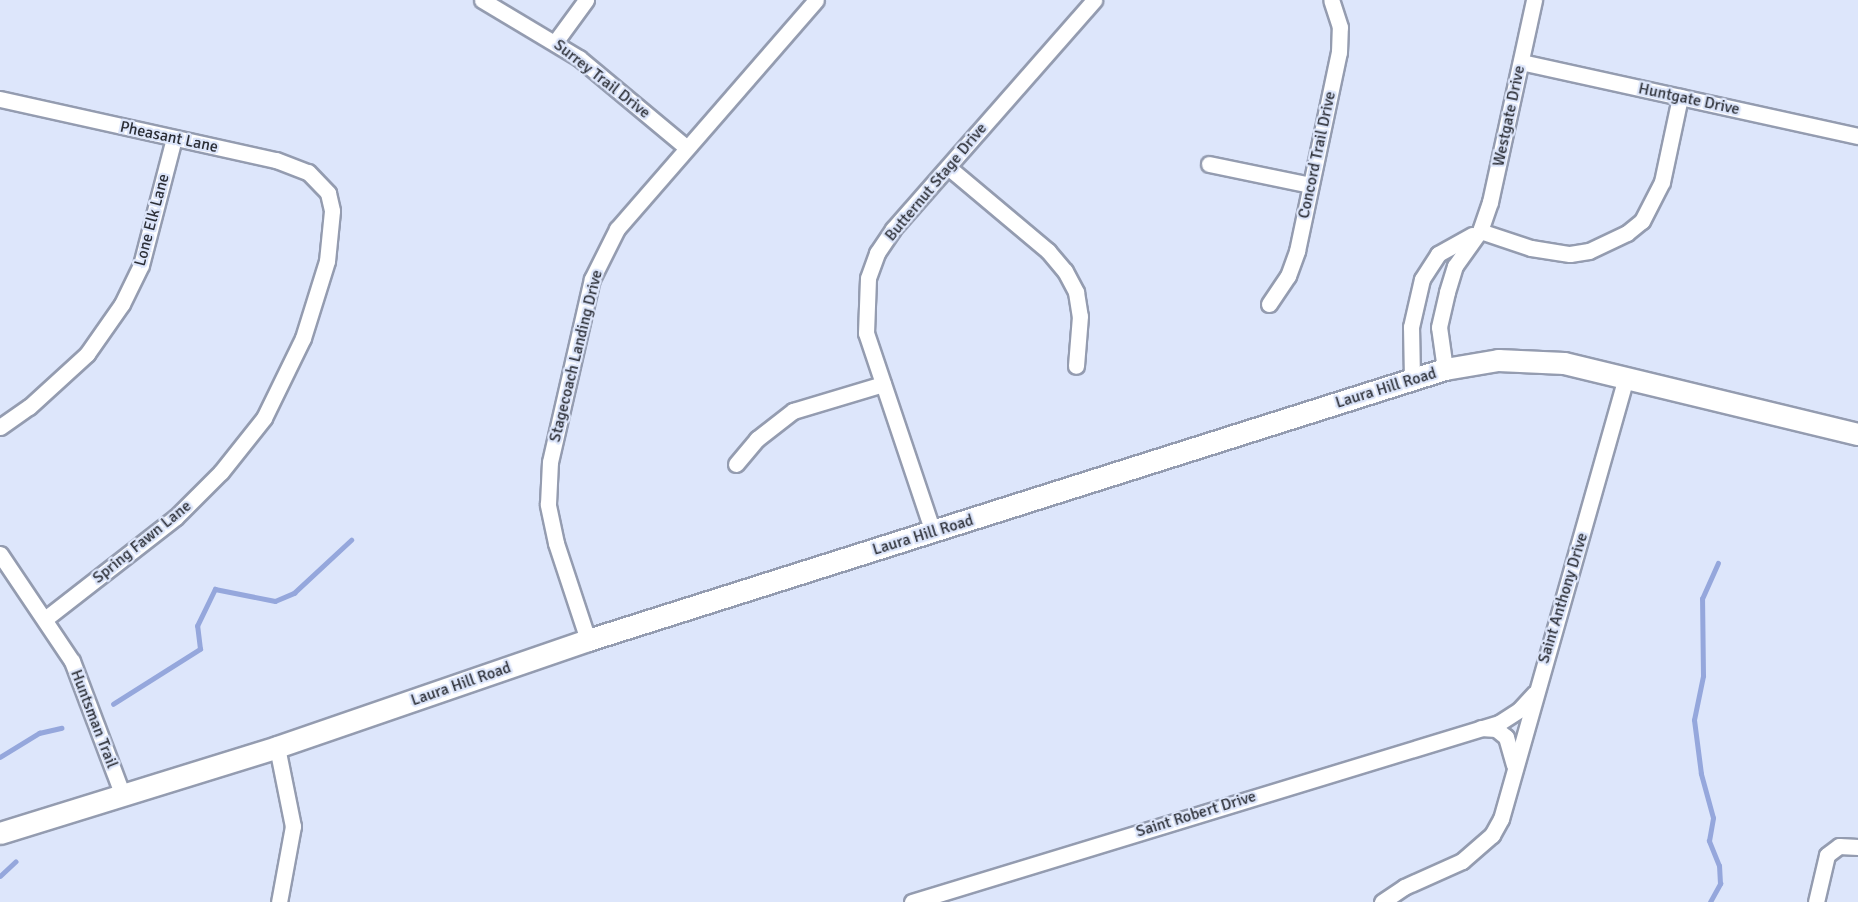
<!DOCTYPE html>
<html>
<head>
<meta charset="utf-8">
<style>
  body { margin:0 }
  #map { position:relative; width:1858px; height:902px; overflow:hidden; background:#dde6fb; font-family:Signika,sans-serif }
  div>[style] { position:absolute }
  .stream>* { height:4.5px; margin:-2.25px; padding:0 2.25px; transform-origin:2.25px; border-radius:2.25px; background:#95a7dc }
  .roads { filter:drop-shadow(2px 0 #949cb0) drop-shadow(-2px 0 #949cb0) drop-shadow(0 2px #949cb0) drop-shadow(0 -2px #949cb0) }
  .street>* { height:15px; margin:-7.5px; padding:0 7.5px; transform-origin:7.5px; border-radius:7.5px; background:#fff }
  .secondary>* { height:21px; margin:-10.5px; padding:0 10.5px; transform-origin:10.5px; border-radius:10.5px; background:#fff }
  span { translate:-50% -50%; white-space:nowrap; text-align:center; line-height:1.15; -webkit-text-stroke:4.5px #dde6fb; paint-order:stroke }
  .street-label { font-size:16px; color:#2c2f37 }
</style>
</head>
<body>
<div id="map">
  <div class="stream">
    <i style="left:113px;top:704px;width:103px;rotate:-32.3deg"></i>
    <i style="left:200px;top:649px;width:23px;rotate:-97deg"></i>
    <i style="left:197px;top:626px;width:41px;rotate:-64.1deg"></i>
    <i style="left:215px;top:589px;width:61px;rotate:11.3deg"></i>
    <i style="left:275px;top:601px;width:21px;rotate:-23deg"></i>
    <i style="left:294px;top:593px;width:78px;rotate:-42.9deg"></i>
    <i style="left:0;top:757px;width:46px;rotate:-31.6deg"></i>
    <i style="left:39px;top:733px;width:23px;rotate:-13deg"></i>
    <i style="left:0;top:876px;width:21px;rotate:-43deg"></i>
    <i style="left:1710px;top:902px;width:21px;rotate:-61deg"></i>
    <i style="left:1720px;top:884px;width:18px;rotate:-93deg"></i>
    <i style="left:1719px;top:866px;width:27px;rotate:-112deg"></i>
    <i style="left:1709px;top:841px;width:23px;rotate:-80deg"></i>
    <i style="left:1713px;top:818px;width:46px;rotate:-105.3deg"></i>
    <i style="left:1701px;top:774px;width:54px;rotate:-97.4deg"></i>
    <i style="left:1694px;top:720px;width:45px;rotate:-78.4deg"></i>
    <i style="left:1703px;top:676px;width:77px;rotate:-90.7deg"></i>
    <i style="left:1702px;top:599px;width:39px;rotate:-66deg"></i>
  </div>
  <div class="roads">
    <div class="street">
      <i style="left:482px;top:0;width:113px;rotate:30.9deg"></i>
      <i style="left:579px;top:58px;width:139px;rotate:39.8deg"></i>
      <i style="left:556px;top:41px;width:51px;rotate:-53.8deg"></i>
      <i style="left:1521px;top:62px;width:345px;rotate:12.4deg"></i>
      <i style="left:0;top:99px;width:283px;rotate:12.5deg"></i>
      <i style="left:276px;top:160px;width:34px;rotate:21deg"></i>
      <i style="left:308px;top:172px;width:29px;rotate:46deg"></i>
      <i style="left:328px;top:193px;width:18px;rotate:77deg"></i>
      <i style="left:332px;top:211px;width:50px;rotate:95.7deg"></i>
      <i style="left:327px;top:261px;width:81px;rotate:107.3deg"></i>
      <i style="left:303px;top:338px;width:89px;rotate:116deg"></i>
      <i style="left:264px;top:418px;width:69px;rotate:128.5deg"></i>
      <i style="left:221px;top:472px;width:64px;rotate:135deg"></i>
      <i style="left:176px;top:517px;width:166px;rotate:142.1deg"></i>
      <i style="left:1209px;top:164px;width:103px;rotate:11.7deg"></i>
      <i style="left:948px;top:167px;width:131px;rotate:40deg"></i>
      <i style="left:1048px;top:251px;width:26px;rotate:50deg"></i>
      <i style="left:1065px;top:271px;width:24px;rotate:62deg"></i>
      <i style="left:1076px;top:292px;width:24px;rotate:81deg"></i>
      <i style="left:1080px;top:316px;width:50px;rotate:94.6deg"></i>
      <i style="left:1480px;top:231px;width:54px;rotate:18.4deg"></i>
      <i style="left:1531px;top:248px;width:39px;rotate:9deg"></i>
      <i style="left:1570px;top:254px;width:19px;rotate:-9deg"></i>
      <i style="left:1589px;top:251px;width:42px;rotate:-25.3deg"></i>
      <i style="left:1627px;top:233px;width:19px;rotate:-39deg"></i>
      <i style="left:1642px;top:221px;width:44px;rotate:-62.9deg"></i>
      <i style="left:1662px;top:182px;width:87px;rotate:-78deg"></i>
      <i style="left:1269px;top:304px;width:34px;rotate:-56deg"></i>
      <i style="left:1288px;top:276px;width:27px;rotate:-70deg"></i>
      <i style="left:1297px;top:251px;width:203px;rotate:-78.1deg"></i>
      <i style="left:1339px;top:52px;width:25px;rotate:-88deg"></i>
      <i style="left:1340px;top:27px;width:28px;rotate:-108deg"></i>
      <i style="left:1445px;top:369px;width:42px;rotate:-98.1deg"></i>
      <i style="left:1439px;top:327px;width:36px;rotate:-77deg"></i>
      <i style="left:1447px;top:292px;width:27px;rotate:-73deg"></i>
      <i style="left:1455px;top:266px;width:43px;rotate:-54.5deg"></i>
      <i style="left:1480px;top:231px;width:31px;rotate:-71deg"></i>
      <i style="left:1490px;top:202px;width:207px;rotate:-77.7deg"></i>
      <i style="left:1412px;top:378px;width:51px;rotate:-91.1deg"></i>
      <i style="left:1411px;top:327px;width:49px;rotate:-77.1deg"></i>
      <i style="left:1422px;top:279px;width:30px;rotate:-57deg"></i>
      <i style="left:1438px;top:254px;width:39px;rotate:-29deg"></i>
      <i style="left:0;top:427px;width:35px;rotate:-35deg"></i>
      <i style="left:29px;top:407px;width:79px;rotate:-42.4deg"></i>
      <i style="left:87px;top:354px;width:61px;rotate:-55deg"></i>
      <i style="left:122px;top:304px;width:43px;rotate:-64deg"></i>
      <i style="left:141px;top:265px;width:131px;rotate:-75.4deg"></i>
      <i style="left:736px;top:464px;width:33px;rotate:-50deg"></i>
      <i style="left:757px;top:439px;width:46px;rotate:-37.9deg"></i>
      <i style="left:793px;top:411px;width:94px;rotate:-16.7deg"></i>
      <i style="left:933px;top:532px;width:210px;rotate:-108.6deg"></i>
      <i style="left:866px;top:333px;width:55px;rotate:-87.9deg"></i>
      <i style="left:868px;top:278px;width:27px;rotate:-70deg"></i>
      <i style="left:877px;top:253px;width:29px;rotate:-56deg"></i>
      <i style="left:893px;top:229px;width:305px;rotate:-48.7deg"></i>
      <i style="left:0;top:554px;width:129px;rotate:56.1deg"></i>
      <i style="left:72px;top:661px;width:144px;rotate:69.3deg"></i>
      <i style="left:588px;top:640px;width:102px;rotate:-108.3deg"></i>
      <i style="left:556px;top:543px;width:40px;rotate:-102deg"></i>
      <i style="left:548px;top:504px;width:42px;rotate:-87.3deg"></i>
      <i style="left:550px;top:462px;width:188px;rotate:-77.1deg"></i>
      <i style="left:592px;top:279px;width:56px;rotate:-63.4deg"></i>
      <i style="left:617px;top:229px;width:303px;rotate:-49deg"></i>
      <i style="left:1481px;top:728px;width:15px;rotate:4deg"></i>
      <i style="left:1496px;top:729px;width:13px;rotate:39deg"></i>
      <i style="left:1506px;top:737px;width:29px;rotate:74deg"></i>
      <i style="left:277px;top:747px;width:81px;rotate:78.6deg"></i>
      <i style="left:293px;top:826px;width:77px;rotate:100.4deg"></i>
      <i style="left:912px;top:902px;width:614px;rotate:-16.96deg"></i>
      <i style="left:1499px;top:723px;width:24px;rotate:-33deg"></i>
      <i style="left:1519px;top:710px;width:23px;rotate:-47deg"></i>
      <i style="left:1382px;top:902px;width:27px;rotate:-34deg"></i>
      <i style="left:1404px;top:887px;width:64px;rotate:-24.1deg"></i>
      <i style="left:1462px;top:861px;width:40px;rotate:-41deg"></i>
      <i style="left:1492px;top:835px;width:18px;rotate:-61deg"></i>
      <i style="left:1501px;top:819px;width:459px;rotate:-74.2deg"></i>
      <i style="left:1816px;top:902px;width:48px;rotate:-76.8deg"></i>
      <i style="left:1827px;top:855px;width:15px;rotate:-37deg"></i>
      <i style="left:1839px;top:846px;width:19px;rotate:3deg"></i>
    </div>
    <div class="secondary">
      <i style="left:0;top:833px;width:290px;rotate:-17.2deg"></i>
      <i style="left:277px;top:747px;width:329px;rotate:-19deg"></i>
      <i style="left:588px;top:640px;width:899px;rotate:-17.55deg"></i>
      <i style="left:1445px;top:369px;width:54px;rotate:-9.6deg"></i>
      <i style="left:1498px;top:360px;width:66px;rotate:2.6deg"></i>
      <i style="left:1564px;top:363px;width:302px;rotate:13.6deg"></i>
    </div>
  </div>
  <div class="street-label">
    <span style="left:602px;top:79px;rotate:38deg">Surrey Trail Drive</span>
    <span style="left:1689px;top:99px;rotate:12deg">Huntgate Drive</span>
    <span style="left:1509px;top:116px;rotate:-78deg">Westgate Drive</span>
    <span style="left:169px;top:137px;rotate:12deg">Pheasant Lane</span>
    <span style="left:1317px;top:155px;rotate:-78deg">Concord Trail Drive</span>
    <span style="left:936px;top:182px;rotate:-50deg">Butternut Stage Drive</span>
    <span style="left:152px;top:220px;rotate:-75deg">Lone Elk Lane</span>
    <span style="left:576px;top:356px;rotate:-76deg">Stagecoach Landing Drive</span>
    <span style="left:1386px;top:388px;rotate:-17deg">Laura Hill Road</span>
    <span style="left:923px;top:535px;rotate:-17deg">Laura Hill Road</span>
    <span style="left:142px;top:542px;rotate:-39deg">Spring Fawn Lane</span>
    <span style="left:1563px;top:598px;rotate:-73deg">Saint Anthony Drive</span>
    <span style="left:461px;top:684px;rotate:-19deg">Laura Hill Road</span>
    <span style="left:94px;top:719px;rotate:69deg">Huntsman Trail</span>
    <span style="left:1196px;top:814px;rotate:-17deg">Saint Robert Drive</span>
  </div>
</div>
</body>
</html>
